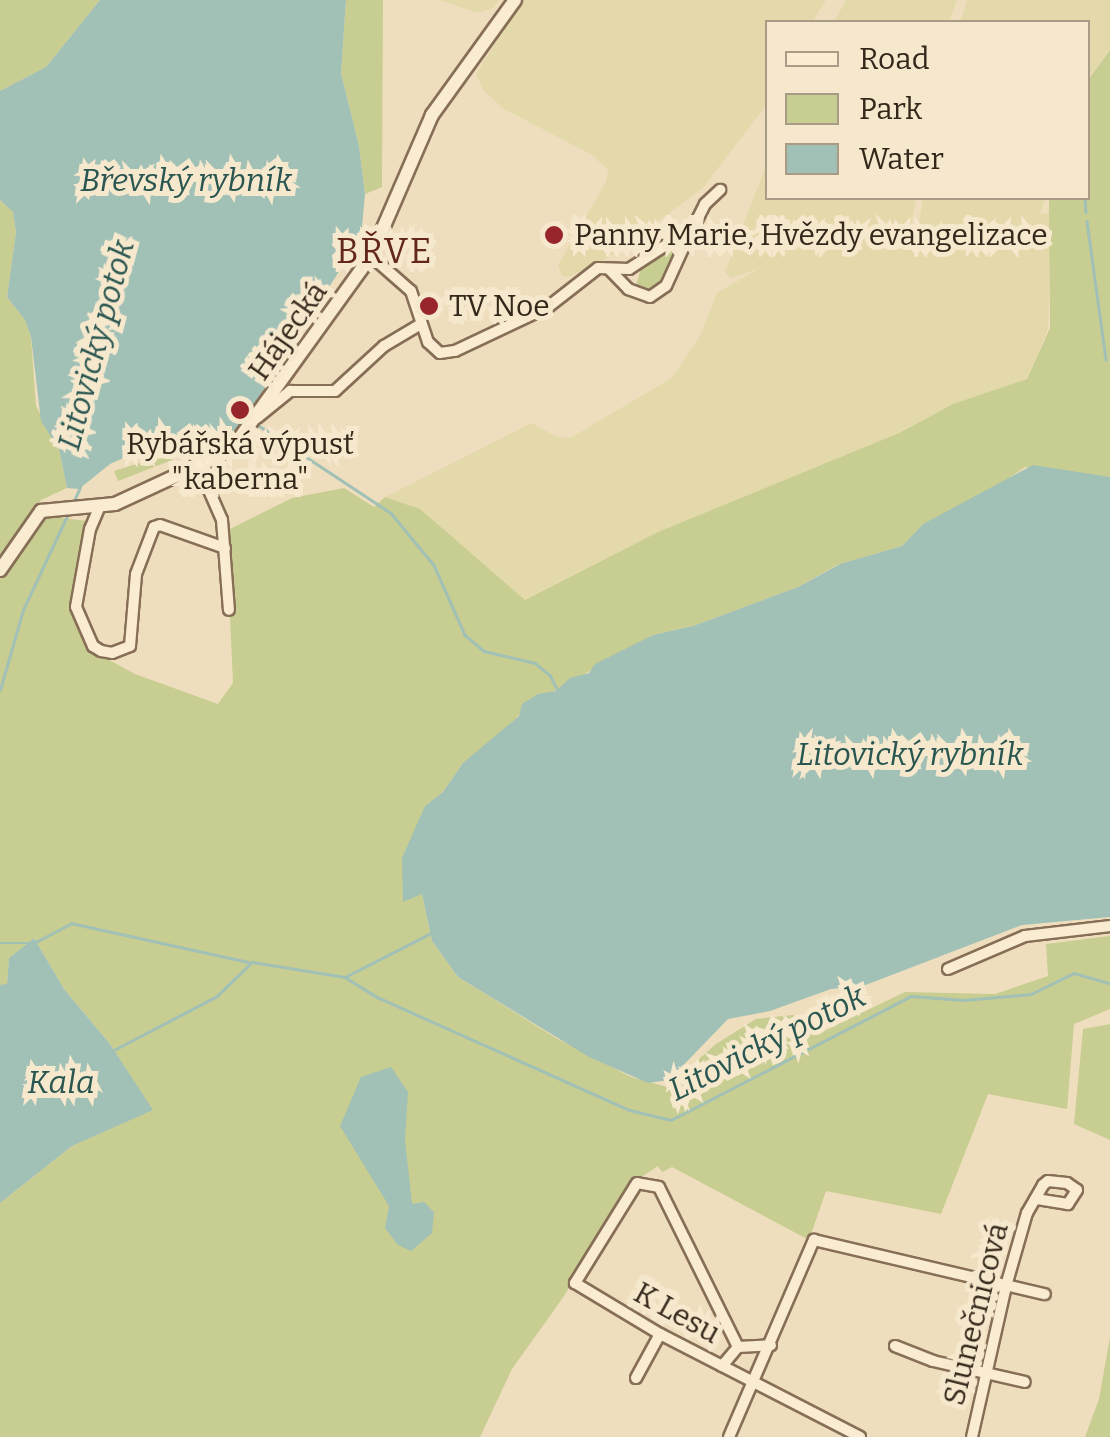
<!DOCTYPE html>
<html>
<head>
<meta charset="utf-8">
<style>
  body { margin:0 }
  #map { position:relative; width:1110px; height:1437px; overflow:hidden; background:#efdebd; font-family:Bitter,serif }
  div>[style] { position:absolute }
  .farmland>* { inset:0; background:#e4d9ab }
  .green>* { inset:0; background:#c8cd91 }
  .water>* { inset:0; background:#a1c0b6 }
  .stream>* { height:2.5px; margin:-1.25px; padding:0 1.25px; transform-origin:1.25px; border-radius:1.25px; background:#a1c0b6 }
  .roads { filter:drop-shadow(2px 0 #876e56) drop-shadow(-2px 0 #876e56) drop-shadow(0 2px #876e56) drop-shadow(0 -2px #876e56) }
  .minor>* { height:10px; margin:-5px; padding:0 5px; transform-origin:5px; border-radius:5px; background:#f9ecd1 }
  .tertiary>* { height:12px; margin:-6px; padding:0 6px; transform-origin:6px; border-radius:6px; background:#f9ecd1 }
  .dots>* { width:28px; height:28px; translate:-50% -50%; box-sizing:border-box; border:5px solid #f6e8cd; border-radius:50% }
  span { translate:-50% -50%; white-space:nowrap; text-align:center; line-height:1.15; -webkit-text-stroke:10px #f6e8cd; paint-order:stroke }
  .poi-label { font-size:30px; color:#36271b }
  .left { translate:0 -50%; text-align:left }
  .street-label { font-size:30px; color:#36271b }
  .water-label { font-size:32px; color:#2a5651; font-style:italic }
  .quarter-label { font-size:35px; color:#63261a; letter-spacing:2.5px }
  .legend { position:absolute; left:765px; top:20px; width:325px; height:180px; box-sizing:border-box; background:#f6e8cd; border:2px solid #a99b86; margin:0; padding:12px 18px; list-style:none; font-size:30px; color:#36271b }
  .legend li { display:flex; align-items:center; gap:20px; height:50px }
  .legend b { width:50px; border:2px solid #a99b86 }
</style>
</head>
<body>
<div id="map">
  <div class="farmland">
    <i style="clip-path:polygon(439px 0,499px 0,493px 8px,477px 13px)"></i>
    <i style="clip-path:polygon(522px 0,826px 0,812px 22px,768px 22px,767px 104px,702px 189px,609px 257px,569px 277px,562px 276px,558px 265px,606px 182px,608px 170px,592px 155px,504px 109px,484px 91px,476px 74px)"></i>
    <i style="clip-path:polygon(846px 0,957px 0,949px 22px,834px 22px)"></i>
    <i style="clip-path:polygon(967px 0,1110px 0,1110px 49px,1088px 79px,1088px 22px,960px 22px)"></i>
    <i style="clip-path:polygon(767px 163px,768px 198px,916px 198px,908px 241px,1005px 222px,922px 236px,918px 228px,923px 198px,1045px 198px,1040px 214px,1050px 213px,1051px 222px,1048px 329px,1027px 379px,953px 404px,894px 435px,658px 532px,524px 600px,420px 509px,385px 497px,532px 423px,557px 437px,570px 438px,672px 378px,701px 334px,717px 293px,760px 268px,731px 278px,725px 272px)"></i>
  </div>
  <div class="green">
    <i style="clip-path:polygon(0 0,100px 0,46px 67px,0 91px)"></i>
    <i style="clip-path:polygon(346px 0,383px 0,382px 187px,365px 194px,359px 146px,341px 73px)"></i>
    <i style="clip-path:polygon(1110px 50px,1110px 477px,1025px 467px,987px 493px,923px 524px,902px 546px,837px 565px,798px 587px,693px 626px,653px 635px,551px 693px,538px 694px,497px 739px,463px 763px,443px 792px,425px 806px,404px 901px,422px 894px,432px 941px,458px 977px,556px 1038px,631px 1077px,667px 1087px,716px 1044px,756px 1019px,793px 1015px,822px 1032px,905px 992px,995px 994px,1048px 976px,1046px 944px,1110px 936px,1110px 1009px,1074px 1024px,1067px 1109px,988px 1094px,941px 1214px,826px 1191px,809px 1240px,672px 1167px,662px 1172px,658px 1166px,635px 1181px,562px 1299px,512px 1369px,480px 1437px,0 1437px,0 1203px,72px 1146px,152px 1110px,110px 1044px,64px 989px,34px 938px,9px 958px,7px 985px,0 985px,0 578px,36px 522px,47px 516px,87px 521px,69px 604px,89px 649px,135px 674px,218px 704px,233px 683px,226px 531px,292px 498px,344px 488px,374px 507px,385px 497px,420px 509px,525px 600px,658px 532px,899px 433px,953px 404px,1027px 379px,1050px 328px,1049px 198px,1088px 198px,1088px 80px)"></i>
    <i style="clip-path:polygon(0 200px,13px 212px,16px 232px,7px 297px,25px 320px,31px 338px,36px 406px,59px 449px,67px 488px,41px 500px,0 562px)"></i>
    <i style="clip-path:polygon(672px 248px,678px 251px,663px 288px,651px 294px,628px 286px,636px 286px,641px 268px,652px 257px)"></i>
    <i style="clip-path:polygon(171px 453px,172px 460px,118px 481px,114px 471px)"></i>
    <i style="clip-path:polygon(1110px 1024px,1110px 1140px,1074px 1124px,1083px 1029px)"></i>
    <i style="clip-path:polygon(1110px 1337px,1110px 1437px,1085px 1437px,1099px 1399px)"></i>
  </div>
  <div class="water">
    <i style="clip-path:polygon(100px 0,346px 0,341px 73px,359px 146px,365px 194px,361px 237px,250px 411px,241px 406px,237px 416px,244px 422px,237px 429px,199px 455px,178px 441px,164px 440px,110px 464px,79px 489px,67px 488px,59px 449px,41px 421px,31px 337px,25px 320px,7px 297px,16px 232px,13px 212px,0 200px,0 91px,46px 67px)"></i>
    <i style="clip-path:polygon(1033px 465px,1110px 477px,1110px 917px,1022px 925px,863px 986px,831px 989px,770px 1011px,728px 1019px,669px 1080px,648px 1083px,589px 1057px,458px 977px,432px 941px,422px 894px,403px 902px,402px 858px,425px 806px,443px 792px,463px 763px,519px 716px,522px 704px,538px 694px,556px 691px,570px 678px,589px 673px,595px 664px,653px 635px,693px 626px,798px 587px,840px 564px,902px 546px,923px 524px)"></i>
    <i style="clip-path:polygon(34px 938px,64px 989px,110px 1044px,153px 1110px,72px 1146px,0 1203px,0 985px,7px 984px,9px 958px)"></i>
    <i style="clip-path:polygon(391px 1067px,408px 1092px,405px 1140px,412px 1204px,424px 1202px,434px 1212px,432px 1233px,411px 1251px,398px 1245px,385px 1228px,389px 1206px,340px 1126px,361px 1077px)"></i>
  </div>
  <div class="stream">
    <i style="left:1085px;top:198px;width:14px;rotate:86deg"></i>
    <i style="left:1087px;top:221px;width:140px;rotate:82.2deg"></i>
    <i style="left:255px;top:423px;width:163px;rotate:33.5deg"></i>
    <i style="left:391px;top:513px;width:67px;rotate:50.4deg"></i>
    <i style="left:434px;top:565px;width:77px;rotate:66.1deg"></i>
    <i style="left:465px;top:635px;width:25px;rotate:40deg"></i>
    <i style="left:484px;top:651px;width:52px;rotate:13.2deg"></i>
    <i style="left:535px;top:663px;width:19px;rotate:39deg"></i>
    <i style="left:550px;top:675px;width:18px;rotate:63deg"></i>
    <i style="left:73px;top:503px;width:17px;rotate:-66deg"></i>
    <i style="left:0;top:690px;width:83px;rotate:-74deg"></i>
    <i style="left:23px;top:610px;width:106px;rotate:-64.9deg"></i>
    <i style="left:36px;top:942px;width:40px;rotate:-28deg"></i>
    <i style="left:71px;top:923px;width:181px;rotate:12.4deg"></i>
    <i style="left:0;top:943px;width:28px"></i>
    <i style="left:347px;top:976px;width:97px;rotate:-27.1deg"></i>
    <i style="left:112px;top:1051px;width:119px;rotate:-27.6deg"></i>
    <i style="left:217px;top:996px;width:49px;rotate:-44.2deg"></i>
    <i style="left:252px;top:962px;width:94px;rotate:9.2deg"></i>
    <i style="left:345px;top:977px;width:38px;rotate:32deg"></i>
    <i style="left:377px;top:997px;width:277px;rotate:24.1deg"></i>
    <i style="left:630px;top:1110px;width:42px;rotate:13.7deg"></i>
    <i style="left:671px;top:1120px;width:270px;rotate:-27.3deg"></i>
    <i style="left:911px;top:996px;width:53px;rotate:4.3deg"></i>
    <i style="left:964px;top:1000px;width:67px;rotate:-5.1deg"></i>
    <i style="left:1031px;top:994px;width:48px;rotate:-26deg"></i>
    <i style="left:1074px;top:973px;width:37px;rotate:16deg"></i>
  </div>
  <div class="roads">
    <div class="minor">
      <i style="left:371px;top:256px;width:53px;rotate:41.2deg"></i>
      <i style="left:411px;top:291px;width:54px;rotate:71.6deg"></i>
      <i style="left:428px;top:342px;width:16px;rotate:43deg"></i>
      <i style="left:440px;top:353px;width:15px;rotate:-8deg"></i>
      <i style="left:455px;top:351px;width:103px;rotate:-25.3deg"></i>
      <i style="left:548px;top:307px;width:63px;rotate:-38deg"></i>
      <i style="left:598px;top:268px;width:31px;rotate:2deg"></i>
      <i style="left:629px;top:269px;width:48px;rotate:-33deg"></i>
      <i style="left:669px;top:243px;width:17px;rotate:-3deg"></i>
      <i style="left:686px;top:242px;width:42px;rotate:-63.4deg"></i>
      <i style="left:705px;top:204px;width:21px;rotate:-43deg"></i>
      <i style="left:609px;top:269px;width:28px;rotate:46deg"></i>
      <i style="left:628px;top:289px;width:23px;rotate:20deg"></i>
      <i style="left:650px;top:297px;width:19px;rotate:-35deg"></i>
      <i style="left:666px;top:286px;width:48px;rotate:-65.6deg"></i>
      <i style="left:257px;top:418px;width:43px;rotate:-39.3deg"></i>
      <i style="left:290px;top:391px;width:45px"></i>
      <i style="left:335px;top:391px;width:67px;rotate:-42.6deg"></i>
      <i style="left:384px;top:346px;width:43px;rotate:-30.7deg"></i>
      <i style="left:197px;top:463px;width:62px;rotate:66.3deg"></i>
      <i style="left:222px;top:520px;width:90px;rotate:85.6deg"></i>
      <i style="left:99px;top:508px;width:23px;rotate:113deg"></i>
      <i style="left:90px;top:529px;width:79px;rotate:100.2deg"></i>
      <i style="left:76px;top:607px;width:43px;rotate:66.4deg"></i>
      <i style="left:93px;top:646px;width:9px;rotate:32deg"></i>
      <i style="left:101px;top:651px;width:11px;rotate:10deg"></i>
      <i style="left:112px;top:653px;width:19px;rotate:-21deg"></i>
      <i style="left:130px;top:646px;width:72px;rotate:-85.2deg"></i>
      <i style="left:136px;top:574px;width:50px;rotate:-69deg"></i>
      <i style="left:154px;top:527px;width:6px;rotate:-18deg"></i>
      <i style="left:160px;top:525px;width:69px;rotate:19.5deg"></i>
      <i style="left:948px;top:969px;width:84px;rotate:-23.2deg"></i>
      <i style="left:1025px;top:936px;width:86px;rotate:-6.7deg"></i>
      <i style="left:895px;top:1346px;width:41px;rotate:21.5deg"></i>
      <i style="left:933px;top:1361px;width:94px;rotate:12.9deg"></i>
      <i style="left:738px;top:1347px;width:178px;rotate:-116.3deg"></i>
      <i style="left:659px;top:1187px;width:22px;rotate:-170deg"></i>
      <i style="left:637px;top:1183px;width:118px;rotate:121.8deg"></i>
      <i style="left:575px;top:1283px;width:99px;rotate:31deg"></i>
      <i style="left:660px;top:1334px;width:225px;rotate:27.2deg"></i>
      <i style="left:722px;top:1366px;width:25px;rotate:-50deg"></i>
      <i style="left:738px;top:1347px;width:33px;rotate:-3deg"></i>
      <i style="left:636px;top:1378px;width:50px;rotate:-61.4deg"></i>
      <i style="left:729px;top:1437px;width:215px;rotate:-66.7deg"></i>
      <i style="left:814px;top:1240px;width:237px;rotate:13.2deg"></i>
      <i style="left:972px;top:1437px;width:155px;rotate:-77.3deg"></i>
      <i style="left:1006px;top:1286px;width:76px;rotate:-74deg"></i>
      <i style="left:1027px;top:1213px;width:32px;rotate:-60deg"></i>
      <i style="left:1043px;top:1185px;width:6px;rotate:-39deg"></i>
      <i style="left:1048px;top:1181px;width:19px;rotate:6deg"></i>
      <i style="left:1067px;top:1183px;width:12px;rotate:35deg"></i>
      <i style="left:1077px;top:1190px;width:17px;rotate:123deg"></i>
      <i style="left:1068px;top:1204px;width:33px;rotate:-171deg"></i>
    </div>
    <div class="tertiary">
      <i style="left:0;top:570px;width:72px;rotate:-55.2deg"></i>
      <i style="left:41px;top:511px;width:74px;rotate:-5.4deg"></i>
      <i style="left:115px;top:504px;width:115px;rotate:-24.8deg"></i>
      <i style="left:219px;top:456px;width:26px;rotate:-40deg"></i>
      <i style="left:239px;top:439px;width:226px;rotate:-54.2deg"></i>
      <i style="left:371px;top:256px;width:154px;rotate:-66.6deg"></i>
      <i style="left:432px;top:115px;width:142px;rotate:-54.2deg"></i>
    </div>
  </div>
  <div class="dots">
    <i style="left:554px;top:235px;background:#97252a"></i>
    <i style="left:429px;top:306px;background:#97252a"></i>
    <i style="left:240px;top:410px;background:#97252a"></i>
  </div>
  <div class="poi-label">
    <span class="left" style="left:574px;top:235px">Panny Marie, Hvězdy evangelizace</span>
    <span class="left" style="left:449px;top:306px">TV Noe</span>
    <span style="left:240px;top:461px">Rybářská výpusť<br>"kaberna"</span>
  </div>
  <div class="street-label">
    <span style="left:288px;top:331px;rotate:-55deg">Hájecká</span>
    <span style="left:677px;top:1313px;rotate:29deg">K Lesu</span>
    <span style="left:976px;top:1314px;rotate:-76deg">Slunečnicová</span>
  </div>
  <div class="water-label">
    <span style="left:186px;top:180px">Břevský rybník</span>
    <span style="left:96px;top:345px;rotate:-75deg">Litovický potok</span>
    <span style="left:910px;top:754px">Litovický rybník</span>
    <span style="left:767px;top:1043px;rotate:-27deg">Litovický potok</span>
    <span style="left:61px;top:1082px">Kala</span>
  </div>
  <div class="quarter-label">
    <span style="left:385px;top:251px">BŘVE</span>
  </div>
  <ul class="legend">
  <li><b style="height:12px;background:#f9ecd1"></b>Road</li>
  <li><b style="height:28px;background:#c8cd91"></b>Park</li>
  <li><b style="height:28px;background:#a1c0b6"></b>Water</li>
  </ul>
</div>
</body>
</html>
